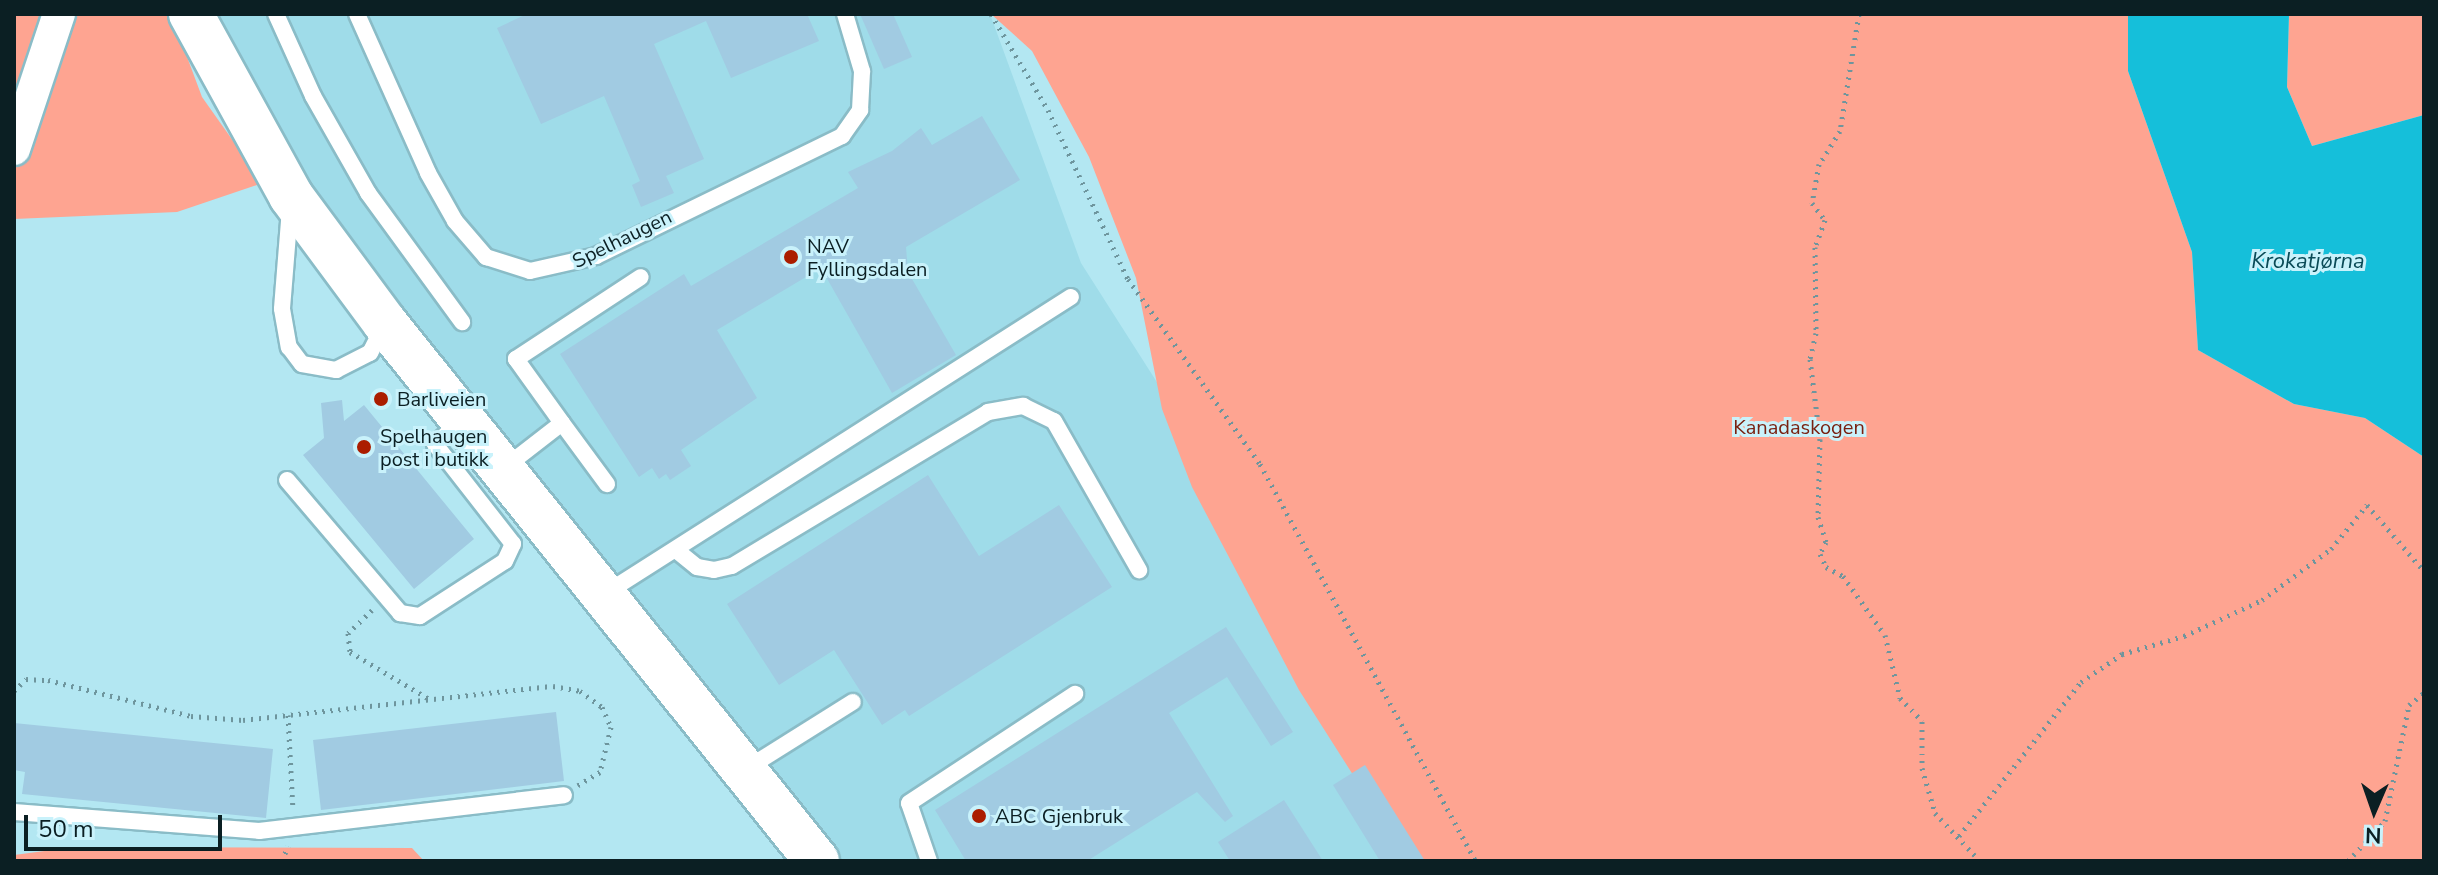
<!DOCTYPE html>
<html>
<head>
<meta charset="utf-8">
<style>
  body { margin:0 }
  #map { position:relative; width:2438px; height:875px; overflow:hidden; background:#b3e7f2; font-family:"Nunito Sans",sans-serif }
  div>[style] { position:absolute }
  .built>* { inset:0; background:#9fdce9 }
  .green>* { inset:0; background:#fea491 }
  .water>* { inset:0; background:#15bfda }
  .building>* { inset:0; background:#a1cbe2 }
  .path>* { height:5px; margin-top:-2.5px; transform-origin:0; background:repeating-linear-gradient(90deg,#6e959d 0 2px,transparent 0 8px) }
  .roads { filter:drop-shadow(2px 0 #8abcc7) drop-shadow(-2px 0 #8abcc7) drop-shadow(0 2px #8abcc7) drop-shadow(0 -2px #8abcc7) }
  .lane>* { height:16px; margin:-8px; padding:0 8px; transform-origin:8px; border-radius:8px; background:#fff }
  .street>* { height:32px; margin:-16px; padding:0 16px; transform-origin:16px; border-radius:16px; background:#fff }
  .secondary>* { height:44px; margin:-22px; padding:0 22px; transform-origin:22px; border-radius:22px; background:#fff }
  .dots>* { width:22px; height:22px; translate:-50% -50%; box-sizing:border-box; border:4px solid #c9f2fb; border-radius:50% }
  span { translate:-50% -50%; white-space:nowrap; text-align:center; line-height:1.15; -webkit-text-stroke:6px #c9f2fb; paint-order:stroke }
  .street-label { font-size:20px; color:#0b1f23 }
  .poi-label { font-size:20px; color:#0b1f23 }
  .left { translate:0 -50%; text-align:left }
  .park-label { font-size:20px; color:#792010 }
  .water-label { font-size:22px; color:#0a4b57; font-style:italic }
  .frame { position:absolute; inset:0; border:16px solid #0b1f23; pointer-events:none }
  .north { position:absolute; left:2334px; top:771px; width:80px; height:80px; -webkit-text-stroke:6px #c9f2fb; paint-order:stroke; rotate:182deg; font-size:22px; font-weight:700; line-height:32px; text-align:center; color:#0b1f23 }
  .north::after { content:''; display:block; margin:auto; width:28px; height:36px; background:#0b1f23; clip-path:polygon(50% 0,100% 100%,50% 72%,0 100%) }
  .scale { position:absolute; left:24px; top:815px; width:198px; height:36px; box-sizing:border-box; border:4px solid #0b1f23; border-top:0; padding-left:10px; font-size:24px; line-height:28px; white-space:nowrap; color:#0b1f23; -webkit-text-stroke:6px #c9f2fb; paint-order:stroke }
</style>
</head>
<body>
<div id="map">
  <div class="built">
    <i style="clip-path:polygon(215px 14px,990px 14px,1081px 263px,1462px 861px,829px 861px,486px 431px,304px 176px)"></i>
  </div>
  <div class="green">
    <i style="clip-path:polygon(14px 14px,171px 14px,202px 97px,263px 183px,177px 212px,14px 219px)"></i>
    <i style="clip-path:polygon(991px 14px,2128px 14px,2128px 71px,2192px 252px,2198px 350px,2294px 404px,2365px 418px,2424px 457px,2424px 861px,1421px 861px,1369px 800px,1299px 690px,1192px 487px,1162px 409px,1136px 278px,1089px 157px,1032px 51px)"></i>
    <i style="clip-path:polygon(2289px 14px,2424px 14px,2424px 115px,2312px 146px,2287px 87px)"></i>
    <i style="clip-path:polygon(75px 847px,412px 848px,424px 861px,14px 861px,14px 855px)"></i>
  </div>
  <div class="water">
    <i style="clip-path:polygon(2128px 14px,2289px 14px,2287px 87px,2312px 146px,2424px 115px,2424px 457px,2365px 418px,2294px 404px,2198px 350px,2192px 252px,2128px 71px)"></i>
  </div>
  <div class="building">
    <i style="clip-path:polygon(527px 14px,807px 14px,819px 41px,731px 78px,706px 21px,654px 44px,704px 159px,666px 176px,674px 193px,641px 207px,632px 185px,640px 181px,604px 96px,541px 124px,497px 28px)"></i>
    <i style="clip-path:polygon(860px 14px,893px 14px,912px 57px,884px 69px)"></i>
    <i style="clip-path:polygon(982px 116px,1020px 180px,906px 247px,908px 272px,956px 355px,892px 393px,821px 268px,717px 330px,757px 398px,681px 450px,691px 466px,670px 480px,666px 474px,659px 479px,652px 468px,639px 477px,560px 354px,684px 274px,691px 286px,858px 188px,848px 172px,892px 151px,921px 128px,932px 145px)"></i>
    <i style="clip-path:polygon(342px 400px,344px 421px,364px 405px,474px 539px,414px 589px,303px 455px,324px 438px,321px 403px)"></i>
    <i style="clip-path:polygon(928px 475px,979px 556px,1059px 505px,1112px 587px,909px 716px,905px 710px,882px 725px,834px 650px,779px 685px,727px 604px)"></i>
    <i style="clip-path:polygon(1226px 627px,1293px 732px,1271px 746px,1227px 677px,1169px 713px,1233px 816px,1225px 822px,1197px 792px,1087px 861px,966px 861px,935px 810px)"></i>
    <i style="clip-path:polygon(556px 712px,564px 781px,321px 810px,313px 740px)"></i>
    <i style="clip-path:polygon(14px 723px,273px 749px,266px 818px,22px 794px,25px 772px,14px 770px)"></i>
    <i style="clip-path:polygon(1365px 765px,1425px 861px,1380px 861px,1333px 785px)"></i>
    <i style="clip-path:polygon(1284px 800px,1323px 861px,1230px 861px,1218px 842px)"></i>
  </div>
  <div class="path">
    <i style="left:991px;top:14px;width:112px;rotate:59.3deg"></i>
    <i style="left:1048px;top:110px;width:187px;rotate:64.7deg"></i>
    <i style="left:1128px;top:279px;width:227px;rotate:54.5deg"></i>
    <i style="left:1260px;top:464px;width:452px;rotate:61.5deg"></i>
    <i style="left:1859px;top:14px;width:119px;rotate:99.2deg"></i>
    <i style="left:1840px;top:131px;width:39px;rotate:122deg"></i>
    <i style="left:1819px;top:164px;width:40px;rotate:100deg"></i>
    <i style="left:1812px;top:203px;width:21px;rotate:53deg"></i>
    <i style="left:1825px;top:220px;width:29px;rotate:110deg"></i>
    <i style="left:1815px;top:247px;width:86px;rotate:89.3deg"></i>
    <i style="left:1816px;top:333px;width:27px;rotate:103deg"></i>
    <i style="left:1810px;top:359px;width:81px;rotate:82.9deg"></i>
    <i style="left:1820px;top:439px;width:78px;rotate:91.5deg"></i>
    <i style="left:1818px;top:517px;width:26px;rotate:72deg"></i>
    <i style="left:1826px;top:542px;width:13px;rotate:117deg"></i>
    <i style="left:1820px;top:554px;width:14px;rotate:65deg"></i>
    <i style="left:1826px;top:567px;width:19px;rotate:28deg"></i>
    <i style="left:1843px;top:576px;width:72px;rotate:54.6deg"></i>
    <i style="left:1885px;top:635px;width:65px;rotate:76.6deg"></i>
    <i style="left:1900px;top:698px;width:32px;rotate:46deg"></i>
    <i style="left:1922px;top:721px;width:47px;rotate:90deg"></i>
    <i style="left:1922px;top:768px;width:47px;rotate:73.9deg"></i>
    <i style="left:1935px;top:813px;width:66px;rotate:46.8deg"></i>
    <i style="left:372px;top:610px;width:33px;rotate:136deg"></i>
    <i style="left:348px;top:633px;width:19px;rotate:84deg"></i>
    <i style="left:350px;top:652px;width:92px;rotate:30.7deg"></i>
    <i style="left:14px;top:691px;width:17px;rotate:-45deg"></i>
    <i style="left:26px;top:679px;width:22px;rotate:3deg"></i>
    <i style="left:48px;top:680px;width:147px;rotate:14.1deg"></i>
    <i style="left:191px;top:716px;width:52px;rotate:4.4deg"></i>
    <i style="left:243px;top:720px;width:312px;rotate:-6.3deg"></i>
    <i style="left:553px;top:686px;width:27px;rotate:10deg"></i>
    <i style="left:580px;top:691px;width:27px;rotate:36deg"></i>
    <i style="left:602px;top:707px;width:22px;rotate:66deg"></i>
    <i style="left:611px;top:727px;width:46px;rotate:103.7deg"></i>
    <i style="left:600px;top:772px;width:26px;rotate:149deg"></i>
    <i style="left:288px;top:715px;width:94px;rotate:87deg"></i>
    <i style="left:1959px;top:836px;width:196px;rotate:-51.6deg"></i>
    <i style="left:2081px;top:682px;width:50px;rotate:-34.3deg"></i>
    <i style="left:2122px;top:654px;width:65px;rotate:-16.2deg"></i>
    <i style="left:2184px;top:636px;width:86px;rotate:-24.8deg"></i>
    <i style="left:2262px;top:600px;width:86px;rotate:-36.5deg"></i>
    <i style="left:2331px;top:549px;width:57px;rotate:-50.7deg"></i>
    <i style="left:2367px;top:505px;width:87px;rotate:49.2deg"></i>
    <i style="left:282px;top:861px;width:16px;rotate:-68deg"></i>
    <i style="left:2348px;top:861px;width:54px;rotate:-47.2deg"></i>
    <i style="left:2385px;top:821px;width:118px;rotate:-78.3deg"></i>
    <i style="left:2409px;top:705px;width:19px;rotate:-39deg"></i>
  </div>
  <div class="roads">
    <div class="lane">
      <i style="left:276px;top:14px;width:90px;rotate:65.7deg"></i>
      <i style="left:313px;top:96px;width:112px;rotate:60.4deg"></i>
      <i style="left:368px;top:193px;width:160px;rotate:53.9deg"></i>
      <i style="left:357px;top:14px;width:174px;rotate:65.9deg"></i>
      <i style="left:428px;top:173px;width:55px;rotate:60.6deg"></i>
      <i style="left:455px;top:221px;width:48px;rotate:49.3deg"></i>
      <i style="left:486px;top:257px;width:46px;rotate:17.7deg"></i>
      <i style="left:530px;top:271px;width:68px;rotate:-12.8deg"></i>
      <i style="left:596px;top:256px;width:274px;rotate:-26deg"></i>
      <i style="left:842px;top:136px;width:32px;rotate:-55deg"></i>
      <i style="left:860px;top:110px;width:39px;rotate:-87deg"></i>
      <i style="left:862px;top:71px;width:59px;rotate:-106.6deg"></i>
      <i style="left:290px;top:209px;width:100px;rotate:94.6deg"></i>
      <i style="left:282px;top:309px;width:39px;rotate:80deg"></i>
      <i style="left:289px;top:347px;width:21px;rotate:53deg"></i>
      <i style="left:302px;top:364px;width:35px;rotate:10deg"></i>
      <i style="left:336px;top:370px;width:38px;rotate:-27deg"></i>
      <i style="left:370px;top:353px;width:30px;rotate:-63deg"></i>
      <i style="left:562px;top:423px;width:76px;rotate:53.6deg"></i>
      <i style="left:504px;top:468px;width:73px;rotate:-37.8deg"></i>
      <i style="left:562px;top:423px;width:79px;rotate:-125.7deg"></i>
      <i style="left:516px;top:359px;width:149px;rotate:-33.3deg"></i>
      <i style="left:287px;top:480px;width:175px;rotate:49.6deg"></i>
      <i style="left:400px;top:613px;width:20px;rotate:9deg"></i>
      <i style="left:420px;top:616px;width:101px;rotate:-32.9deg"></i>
      <i style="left:505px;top:561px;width:19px;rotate:-65deg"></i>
      <i style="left:513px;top:544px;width:127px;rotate:-128deg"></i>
      <i style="left:435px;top:444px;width:35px;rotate:-40deg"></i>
      <i style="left:676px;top:550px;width:27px;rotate:39deg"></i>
      <i style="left:697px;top:567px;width:17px;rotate:10deg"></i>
      <i style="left:714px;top:570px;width:18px;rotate:-13deg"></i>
      <i style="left:732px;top:566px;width:299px;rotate:-31deg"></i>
      <i style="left:988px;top:412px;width:36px;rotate:-10deg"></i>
      <i style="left:1023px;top:406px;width:34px;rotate:26deg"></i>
      <i style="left:1054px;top:421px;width:172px;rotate:60.3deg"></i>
      <i style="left:606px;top:593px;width:551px;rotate:-32.48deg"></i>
      <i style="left:746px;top:769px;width:126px;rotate:-32.1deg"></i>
      <i style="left:14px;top:812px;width:246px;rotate:4.4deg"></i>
      <i style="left:259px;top:831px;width:307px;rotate:-6.7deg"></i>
      <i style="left:929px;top:861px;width:61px;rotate:-109deg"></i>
      <i style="left:909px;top:803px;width:199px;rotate:-33.3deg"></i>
    </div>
    <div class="street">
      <i style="left:14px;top:149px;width:142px;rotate:-71.6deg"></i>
    </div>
    <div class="secondary">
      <i style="left:191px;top:14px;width:208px;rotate:61.2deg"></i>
      <i style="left:291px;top:196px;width:158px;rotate:53.5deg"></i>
      <i style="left:385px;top:323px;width:690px;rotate:51.24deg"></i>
    </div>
  </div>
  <div class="dots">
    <i style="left:791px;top:257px;background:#ab1d00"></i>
    <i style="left:381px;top:399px;background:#ab1d00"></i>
    <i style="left:364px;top:447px;background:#ab1d00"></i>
    <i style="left:979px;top:816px;background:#ab1d00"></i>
  </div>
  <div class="street-label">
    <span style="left:622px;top:239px;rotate:-26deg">Spelhaugen</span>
  </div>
  <div class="poi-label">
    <span class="left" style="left:807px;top:258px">NAV<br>Fyllingsdalen</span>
    <span class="left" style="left:397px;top:399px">Barliveien</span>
    <span class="left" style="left:380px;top:448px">Spelhaugen<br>post i butikk</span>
    <span class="left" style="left:995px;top:816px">ABC Gjenbruk</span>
  </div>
  <div class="park-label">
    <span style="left:1799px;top:427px">Kanadaskogen</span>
  </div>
  <div class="water-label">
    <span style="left:2308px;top:262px">Krokatjørna</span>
  </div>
  <div class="frame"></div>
  <div class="north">N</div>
  <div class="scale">50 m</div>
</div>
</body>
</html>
